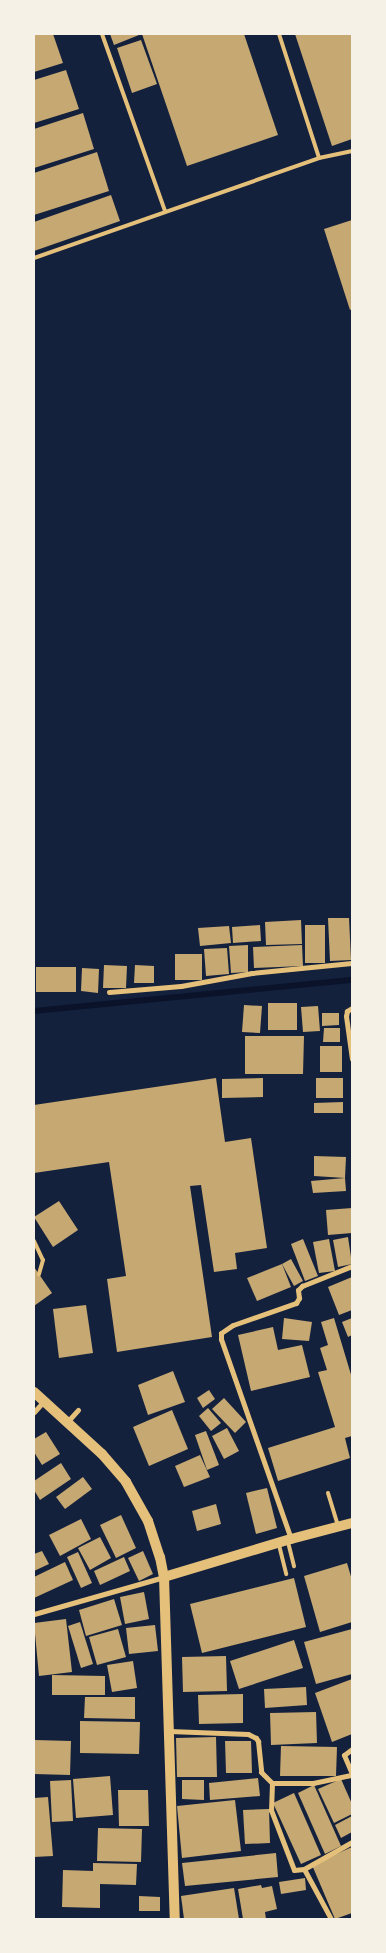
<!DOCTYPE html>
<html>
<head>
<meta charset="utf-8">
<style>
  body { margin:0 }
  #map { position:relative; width:386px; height:1953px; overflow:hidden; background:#14213d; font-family:Cabin,sans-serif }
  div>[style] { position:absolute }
  .stream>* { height:5.5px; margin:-2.75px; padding:0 2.75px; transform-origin:2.75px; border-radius:2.75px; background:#0b132b }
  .building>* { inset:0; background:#c6a872 }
  .service>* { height:4px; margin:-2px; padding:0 2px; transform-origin:2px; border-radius:2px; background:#e5c07b }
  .minor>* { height:5px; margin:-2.5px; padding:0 2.5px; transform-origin:2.5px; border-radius:2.5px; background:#e5c07b }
  .secondary>* { height:10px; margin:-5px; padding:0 5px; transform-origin:5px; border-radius:5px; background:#e5c07b }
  span { translate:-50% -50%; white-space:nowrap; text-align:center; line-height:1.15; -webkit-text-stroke:5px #f6f1e7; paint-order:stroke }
  .frame { position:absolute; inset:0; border:35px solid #f6f1e7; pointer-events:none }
</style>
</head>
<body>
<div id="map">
  <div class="stream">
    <i style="left:34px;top:1011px;width:320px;rotate:-5.6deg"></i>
  </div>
  <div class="building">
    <i style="clip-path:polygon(34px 34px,53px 34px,63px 63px,34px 72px)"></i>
    <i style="clip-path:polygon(110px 34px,139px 34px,139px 35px,114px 45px)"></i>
    <i style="clip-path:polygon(142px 34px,244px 34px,278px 135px,187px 166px)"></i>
    <i style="clip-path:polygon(295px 34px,352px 34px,352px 139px,332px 146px)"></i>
    <i style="clip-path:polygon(141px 40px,157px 84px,132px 93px,117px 48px)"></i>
    <i style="clip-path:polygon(66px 70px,79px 109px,34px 123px,34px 80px)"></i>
    <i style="clip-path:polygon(83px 113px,94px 149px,34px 168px,34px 129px)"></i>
    <i style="clip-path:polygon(97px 152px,109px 191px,34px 215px,34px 173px)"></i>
    <i style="clip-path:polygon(111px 195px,120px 221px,34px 251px,34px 222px)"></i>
    <i style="clip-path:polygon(352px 220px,352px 309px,350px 310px,324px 229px)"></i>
    <i style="clip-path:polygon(328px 918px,349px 918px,351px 960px,330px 961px)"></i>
    <i style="clip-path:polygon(301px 920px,302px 944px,266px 945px,265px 922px)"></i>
    <i style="clip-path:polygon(260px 925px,261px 941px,233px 943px,232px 927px)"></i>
    <i style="clip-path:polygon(305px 925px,325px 925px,325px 963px,305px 963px)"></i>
    <i style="clip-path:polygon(229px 926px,231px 943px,200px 946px,198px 928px)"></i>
    <i style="clip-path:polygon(248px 945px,248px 972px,231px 973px,229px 946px)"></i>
    <i style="clip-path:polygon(302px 945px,303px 966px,254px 968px,253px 947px)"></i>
    <i style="clip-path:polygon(227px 948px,229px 974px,206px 976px,204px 949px)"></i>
    <i style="clip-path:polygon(175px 954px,202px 954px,202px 980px,175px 980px)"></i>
    <i style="clip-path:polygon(104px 965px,127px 966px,126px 988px,103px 988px)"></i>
    <i style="clip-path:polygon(135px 965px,154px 966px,154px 983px,134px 983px)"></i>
    <i style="clip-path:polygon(36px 967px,76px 967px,76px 992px,36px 992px)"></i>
    <i style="clip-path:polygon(82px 968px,99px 969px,98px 993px,81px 991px)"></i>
    <i style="clip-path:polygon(268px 1003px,297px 1003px,297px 1030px,268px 1030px)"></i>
    <i style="clip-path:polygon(244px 1005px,262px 1006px,260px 1033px,242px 1032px)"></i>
    <i style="clip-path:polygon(318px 1006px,320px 1031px,303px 1032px,301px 1007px)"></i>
    <i style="clip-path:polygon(322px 1013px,339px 1013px,339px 1025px,322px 1026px)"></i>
    <i style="clip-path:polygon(324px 1028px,340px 1028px,340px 1042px,323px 1042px)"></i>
    <i style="clip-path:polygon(245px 1036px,304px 1036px,303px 1074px,245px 1074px)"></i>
    <i style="clip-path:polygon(320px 1046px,342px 1046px,342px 1072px,320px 1072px)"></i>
    <i style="clip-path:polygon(216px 1078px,225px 1142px,251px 1138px,267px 1248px,235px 1253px,237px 1269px,214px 1272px,201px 1185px,190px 1186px,212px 1337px,117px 1352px,107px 1279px,126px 1276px,109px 1162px,34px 1173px,34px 1105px)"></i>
    <i style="clip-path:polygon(263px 1078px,263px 1097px,222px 1098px,222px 1079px)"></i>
    <i style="clip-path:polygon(316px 1078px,343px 1078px,343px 1098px,316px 1098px)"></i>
    <i style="clip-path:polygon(343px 1102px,343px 1113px,314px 1113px,314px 1103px)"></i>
    <i style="clip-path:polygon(314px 1156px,346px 1157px,345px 1178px,314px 1176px)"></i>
    <i style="clip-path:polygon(345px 1178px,346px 1191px,313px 1193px,311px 1181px)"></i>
    <i style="clip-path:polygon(59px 1201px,78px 1230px,53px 1247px,34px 1217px)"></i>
    <i style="clip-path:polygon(352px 1208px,352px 1233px,328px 1235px,326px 1210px)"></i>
    <i style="clip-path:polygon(348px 1237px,352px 1264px,338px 1267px,333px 1240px)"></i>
    <i style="clip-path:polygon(303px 1239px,318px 1276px,305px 1281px,291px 1244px)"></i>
    <i style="clip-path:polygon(329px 1239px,335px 1271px,319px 1273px,313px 1242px)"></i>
    <i style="clip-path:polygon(291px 1259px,303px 1281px,294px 1286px,282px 1264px)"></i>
    <i style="clip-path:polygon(282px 1264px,291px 1287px,257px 1301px,247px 1278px)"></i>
    <i style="clip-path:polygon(34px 1267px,52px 1293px,34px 1306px)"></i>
    <i style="clip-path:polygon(352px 1277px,352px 1310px,339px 1315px,328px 1287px)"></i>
    <i style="clip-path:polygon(86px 1305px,93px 1353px,59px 1358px,53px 1309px)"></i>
    <i style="clip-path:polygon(284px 1318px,312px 1322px,309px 1341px,282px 1339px)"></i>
    <i style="clip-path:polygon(334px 1318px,352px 1378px,352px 1436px,345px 1438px,350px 1458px,278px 1481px,268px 1448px,335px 1427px,318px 1372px,327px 1370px,320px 1348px,328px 1345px,321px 1322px)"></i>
    <i style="clip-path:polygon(352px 1318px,352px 1335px,348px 1337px,342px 1322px)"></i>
    <i style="clip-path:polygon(273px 1327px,278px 1350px,302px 1345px,310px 1377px,251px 1391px,238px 1335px)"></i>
    <i style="clip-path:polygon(173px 1371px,185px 1402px,148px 1415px,138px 1385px)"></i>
    <i style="clip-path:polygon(209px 1390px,215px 1399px,203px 1408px,197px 1398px)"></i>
    <i style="clip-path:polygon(224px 1398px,246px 1422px,235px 1433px,212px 1409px)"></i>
    <i style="clip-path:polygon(208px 1408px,221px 1423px,211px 1431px,199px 1416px)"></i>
    <i style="clip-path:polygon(172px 1410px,188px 1449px,149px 1466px,133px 1427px)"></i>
    <i style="clip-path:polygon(227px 1428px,239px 1451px,224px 1459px,212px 1436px)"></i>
    <i style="clip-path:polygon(206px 1431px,219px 1465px,207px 1470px,195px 1435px)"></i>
    <i style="clip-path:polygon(46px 1432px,60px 1454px,42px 1465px,34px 1452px,34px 1439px)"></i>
    <i style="clip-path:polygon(200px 1455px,210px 1477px,184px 1487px,175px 1466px)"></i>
    <i style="clip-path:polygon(61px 1463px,71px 1479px,40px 1500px,34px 1490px,34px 1481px)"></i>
    <i style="clip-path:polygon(83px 1477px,92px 1489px,65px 1509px,56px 1497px)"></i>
    <i style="clip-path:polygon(267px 1488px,277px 1528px,256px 1534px,246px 1493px)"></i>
    <i style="clip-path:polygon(216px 1504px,221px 1524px,197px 1531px,192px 1511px)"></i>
    <i style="clip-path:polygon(121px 1515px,136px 1548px,116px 1558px,100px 1525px)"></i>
    <i style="clip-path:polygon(81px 1519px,91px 1539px,60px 1556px,49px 1535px)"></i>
    <i style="clip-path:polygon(100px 1537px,111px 1558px,90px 1570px,78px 1548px)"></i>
    <i style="clip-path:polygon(42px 1551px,49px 1564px,34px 1571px,34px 1554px)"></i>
    <i style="clip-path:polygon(143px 1551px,153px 1574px,139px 1581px,128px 1558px)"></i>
    <i style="clip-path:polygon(78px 1552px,92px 1583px,81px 1588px,67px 1557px)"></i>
    <i style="clip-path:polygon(124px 1557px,130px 1571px,100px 1585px,94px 1571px)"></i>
    <i style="clip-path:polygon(65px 1562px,73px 1580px,34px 1598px,34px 1577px)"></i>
    <i style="clip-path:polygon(347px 1563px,352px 1580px,352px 1622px,320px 1632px,304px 1576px)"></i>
    <i style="clip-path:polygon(294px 1578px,306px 1627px,202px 1653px,190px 1604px)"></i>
    <i style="clip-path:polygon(144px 1592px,149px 1619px,125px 1624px,120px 1597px)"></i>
    <i style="clip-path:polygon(114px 1599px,122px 1625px,86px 1636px,79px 1610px)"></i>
    <i style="clip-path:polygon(66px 1619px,72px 1672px,39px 1676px,34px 1623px)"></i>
    <i style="clip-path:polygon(80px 1622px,93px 1664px,81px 1668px,68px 1626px)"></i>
    <i style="clip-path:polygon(155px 1625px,158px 1651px,129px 1654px,126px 1628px)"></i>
    <i style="clip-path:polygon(118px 1629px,126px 1657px,97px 1665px,89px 1637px)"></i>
    <i style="clip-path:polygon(352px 1629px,352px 1674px,316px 1684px,304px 1642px)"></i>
    <i style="clip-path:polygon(294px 1640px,303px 1668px,239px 1689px,230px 1661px)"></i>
    <i style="clip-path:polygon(226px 1656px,227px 1691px,183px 1692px,182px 1657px)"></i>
    <i style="clip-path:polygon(133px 1661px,137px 1688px,112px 1692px,107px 1665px)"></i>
    <i style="clip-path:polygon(52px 1675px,105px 1676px,105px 1695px,52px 1695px)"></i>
    <i style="clip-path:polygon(352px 1679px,352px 1734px,332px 1742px,315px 1693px)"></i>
    <i style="clip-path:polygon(306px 1687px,307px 1705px,265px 1708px,264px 1689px)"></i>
    <i style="clip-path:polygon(243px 1694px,243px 1723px,199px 1724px,198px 1695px)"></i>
    <i style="clip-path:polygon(85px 1697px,135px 1697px,135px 1719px,84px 1718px)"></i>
    <i style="clip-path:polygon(316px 1712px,317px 1743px,271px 1745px,270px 1713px)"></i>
    <i style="clip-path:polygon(80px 1721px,140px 1722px,139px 1754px,80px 1753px)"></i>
    <i style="clip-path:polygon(216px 1737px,217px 1777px,177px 1777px,176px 1738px)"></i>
    <i style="clip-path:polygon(35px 1740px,71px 1741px,70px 1775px,34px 1774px)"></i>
    <i style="clip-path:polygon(225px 1741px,251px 1741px,252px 1773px,226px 1773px)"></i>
    <i style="clip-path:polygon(281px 1746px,337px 1747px,336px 1776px,280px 1776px)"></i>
    <i style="clip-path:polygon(110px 1776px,113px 1815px,76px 1818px,73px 1779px)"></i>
    <i style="clip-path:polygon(258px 1778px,260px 1796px,210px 1800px,209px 1783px)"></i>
    <i style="clip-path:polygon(341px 1779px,352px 1804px,352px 1814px,334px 1823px,318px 1789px)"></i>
    <i style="clip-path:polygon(71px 1780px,73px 1821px,52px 1822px,50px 1781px)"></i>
    <i style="clip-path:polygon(182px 1780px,204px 1780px,204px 1800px,182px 1799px)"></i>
    <i style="clip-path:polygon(314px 1785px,341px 1846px,325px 1854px,298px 1793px)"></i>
    <i style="clip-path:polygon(118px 1790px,148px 1790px,149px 1826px,119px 1826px)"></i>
    <i style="clip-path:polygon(294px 1793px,321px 1855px,301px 1864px,273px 1803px)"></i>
    <i style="clip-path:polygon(48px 1797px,53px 1856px,34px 1857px,34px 1798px)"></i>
    <i style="clip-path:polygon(235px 1800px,241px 1851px,182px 1858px,177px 1806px)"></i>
    <i style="clip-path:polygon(269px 1809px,270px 1843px,245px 1844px,243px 1810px)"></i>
    <i style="clip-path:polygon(352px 1816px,352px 1832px,341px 1838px,335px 1825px)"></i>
    <i style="clip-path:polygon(98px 1828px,142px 1829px,141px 1862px,97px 1861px)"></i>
    <i style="clip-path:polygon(352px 1847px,352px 1913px,335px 1919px,312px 1865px)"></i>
    <i style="clip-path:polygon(276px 1853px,278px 1877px,185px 1886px,182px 1863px)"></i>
    <i style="clip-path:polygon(93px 1863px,137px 1864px,136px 1885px,100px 1884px,100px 1908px,62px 1907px,63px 1870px,93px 1871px)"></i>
    <i style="clip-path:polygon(305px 1878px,306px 1890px,281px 1894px,279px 1882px)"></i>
    <i style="clip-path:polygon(261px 1885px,262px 1888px,272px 1886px,277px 1909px,265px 1912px,266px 1919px,243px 1919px,238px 1889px)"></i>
    <i style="clip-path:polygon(234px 1888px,239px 1919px,184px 1919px,181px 1896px)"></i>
    <i style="clip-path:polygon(139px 1896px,160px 1897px,160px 1911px,139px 1911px)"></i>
  </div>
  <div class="service">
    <i style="left:102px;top:34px;width:188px;rotate:70.4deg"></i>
    <i style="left:279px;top:34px;width:130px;rotate:72.1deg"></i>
    <i style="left:34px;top:258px;width:302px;rotate:-19.3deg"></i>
    <i style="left:319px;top:158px;width:34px;rotate:-12deg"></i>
    <i style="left:34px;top:1241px;width:21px;rotate:65deg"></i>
    <i style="left:43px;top:1260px;width:15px;rotate:106deg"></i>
    <i style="left:328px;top:1493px;width:34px;rotate:73deg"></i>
    <i style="left:288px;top:1542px;width:25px;rotate:76deg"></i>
    <i style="left:279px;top:1545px;width:30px;rotate:76deg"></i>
  </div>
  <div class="minor">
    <i style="left:109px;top:992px;width:72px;rotate:-4.8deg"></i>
    <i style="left:181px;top:986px;width:72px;rotate:-10.4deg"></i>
    <i style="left:252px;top:973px;width:100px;rotate:-5.7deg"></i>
    <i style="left:352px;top:1008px;width:6px;rotate:149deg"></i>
    <i style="left:347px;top:1011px;width:5px;rotate:101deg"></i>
    <i style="left:346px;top:1016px;width:43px;rotate:82.1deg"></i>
    <i style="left:34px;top:1412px;width:15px;rotate:-48deg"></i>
    <i style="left:68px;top:1421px;width:15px;rotate:-48deg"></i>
    <i style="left:291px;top:1539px;width:212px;rotate:-109.3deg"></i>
    <i style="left:221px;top:1339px;width:6px;rotate:-90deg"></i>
    <i style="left:221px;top:1333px;width:14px;rotate:-34deg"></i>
    <i style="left:233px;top:1325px;width:67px;rotate:-19.2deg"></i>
    <i style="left:296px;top:1303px;width:6px;rotate:-59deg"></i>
    <i style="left:299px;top:1298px;width:8px;rotate:-97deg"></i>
    <i style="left:298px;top:1290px;width:6px;rotate:-45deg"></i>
    <i style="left:302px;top:1286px;width:54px;rotate:-21.8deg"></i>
    <i style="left:34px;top:1614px;width:135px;rotate:-15.9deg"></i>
    <i style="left:169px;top:1731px;width:79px;rotate:2.2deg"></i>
    <i style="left:248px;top:1734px;width:9px;rotate:27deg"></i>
    <i style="left:256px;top:1738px;width:4px;rotate:56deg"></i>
    <i style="left:258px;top:1741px;width:31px;rotate:84deg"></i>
    <i style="left:261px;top:1772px;width:16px;rotate:45deg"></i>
    <i style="left:272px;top:1783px;width:41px"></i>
    <i style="left:313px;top:1783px;width:40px;rotate:-12deg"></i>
    <i style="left:352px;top:1749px;width:10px;rotate:143deg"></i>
    <i style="left:344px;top:1755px;width:21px;rotate:67deg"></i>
    <i style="left:272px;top:1783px;width:27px;rotate:92deg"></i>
    <i style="left:271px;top:1810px;width:64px;rotate:69deg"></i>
    <i style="left:294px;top:1870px;width:10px;rotate:-6deg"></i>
    <i style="left:304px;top:1869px;width:57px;rotate:61.6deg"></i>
    <i style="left:304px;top:1869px;width:55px;rotate:-29.4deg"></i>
  </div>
  <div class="secondary">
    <i style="left:34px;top:1392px;width:92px;rotate:42.4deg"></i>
    <i style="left:102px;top:1454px;width:37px;rotate:49deg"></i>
    <i style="left:126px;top:1482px;width:45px;rotate:60.6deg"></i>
    <i style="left:148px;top:1521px;width:38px;rotate:72deg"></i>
    <i style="left:160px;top:1557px;width:20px;rotate:79deg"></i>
    <i style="left:164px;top:1577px;width:342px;rotate:88.2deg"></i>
    <i style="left:164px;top:1577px;width:133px;rotate:-16.7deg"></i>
    <i style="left:291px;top:1539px;width:63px;rotate:-14.7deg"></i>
  </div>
  <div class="frame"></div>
</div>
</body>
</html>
